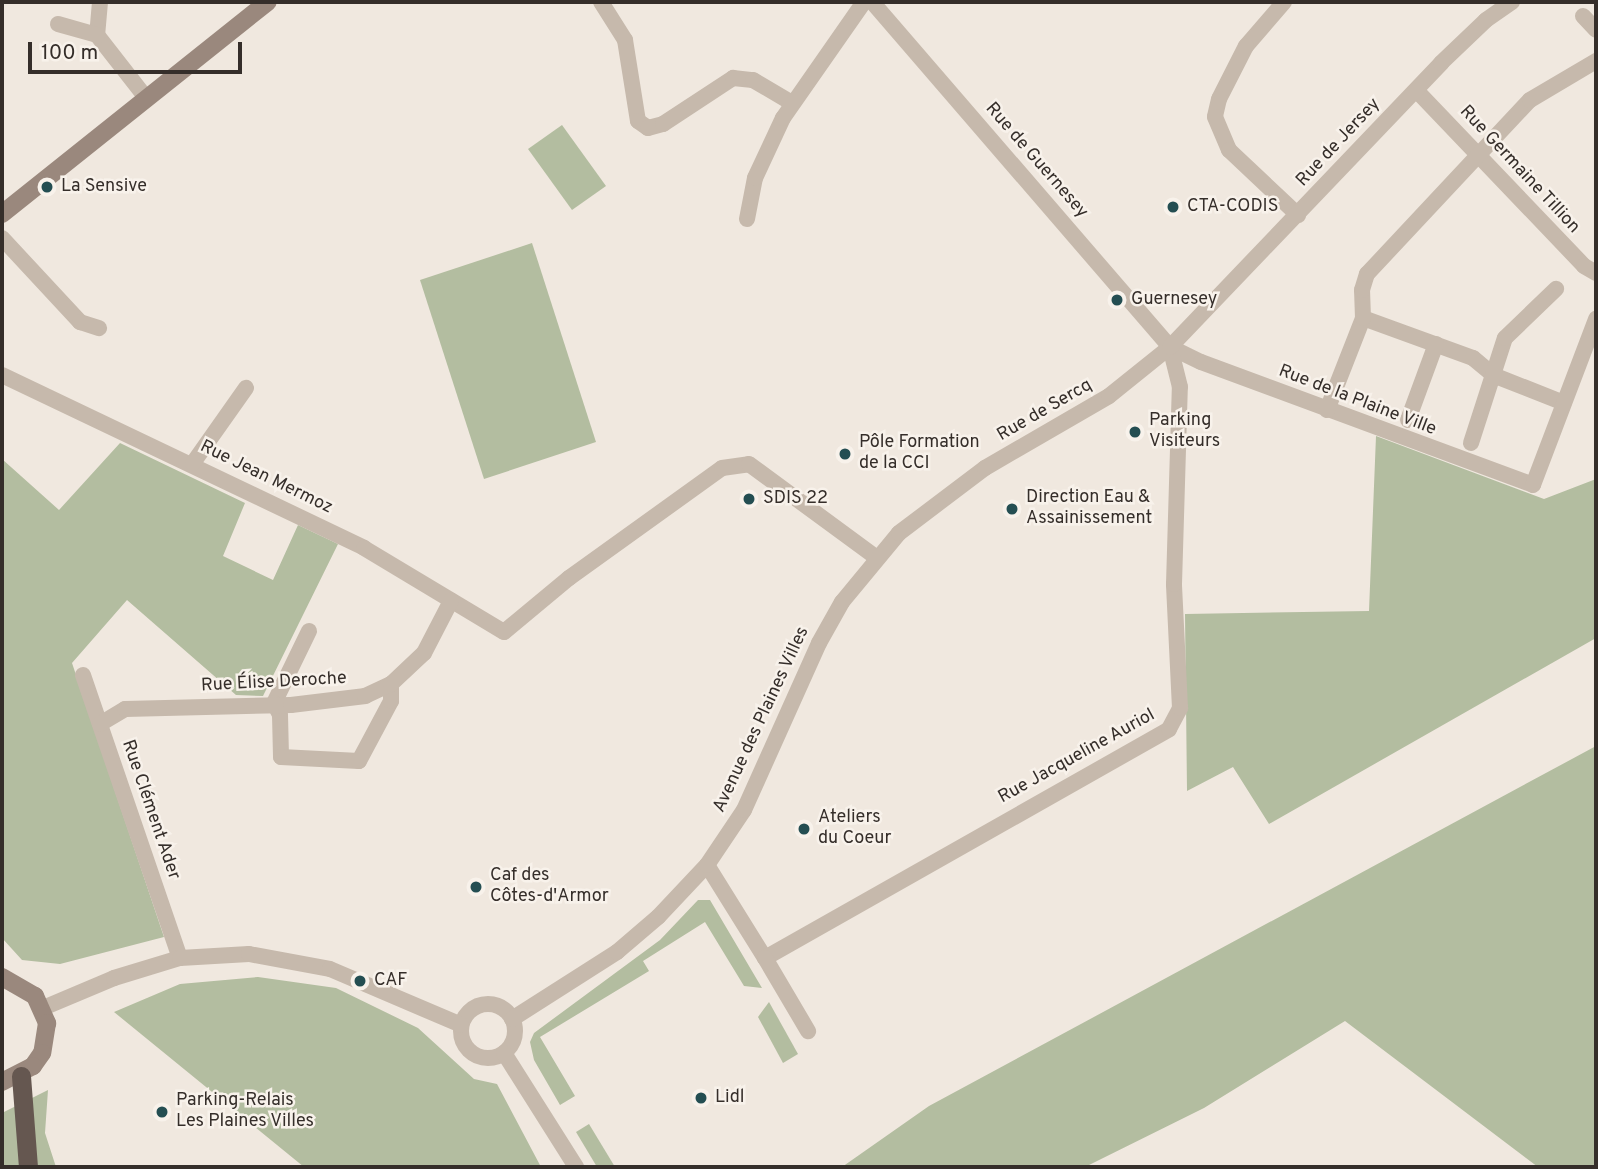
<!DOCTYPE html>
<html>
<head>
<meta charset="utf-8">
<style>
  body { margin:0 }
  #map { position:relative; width:1598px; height:1169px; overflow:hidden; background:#f0e8df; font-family:Overpass,sans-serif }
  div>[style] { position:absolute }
  .green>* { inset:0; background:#b3bda0 }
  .minor>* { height:16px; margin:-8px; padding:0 8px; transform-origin:8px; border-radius:8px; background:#c6b9ac }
  .minor>.ring { margin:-8px; padding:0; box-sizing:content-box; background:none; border:16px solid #c6b9ac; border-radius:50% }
  .secondary>* { height:18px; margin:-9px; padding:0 9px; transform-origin:9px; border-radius:9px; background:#9a887d }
  .trunk>* { height:19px; margin:-9.5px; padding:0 9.5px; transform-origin:9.5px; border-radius:9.5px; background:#655750 }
  .dots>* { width:19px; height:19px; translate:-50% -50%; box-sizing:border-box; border:4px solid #f8f2eb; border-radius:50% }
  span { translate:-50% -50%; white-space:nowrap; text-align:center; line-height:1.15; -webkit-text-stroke:5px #f8f2eb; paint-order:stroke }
  .street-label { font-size:18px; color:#352e2a }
  .poi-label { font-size:18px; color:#352e2a }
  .left { translate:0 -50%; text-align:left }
  .frame { position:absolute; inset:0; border:4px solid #352e2a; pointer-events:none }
  .scale { position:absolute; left:28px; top:42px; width:214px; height:32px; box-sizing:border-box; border:4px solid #352e2a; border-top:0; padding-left:9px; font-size:21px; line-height:24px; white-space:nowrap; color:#352e2a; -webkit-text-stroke:5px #f8f2eb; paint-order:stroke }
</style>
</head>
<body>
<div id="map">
  <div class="green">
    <i style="clip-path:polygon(562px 125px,606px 186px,572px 210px,528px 149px)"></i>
    <i style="clip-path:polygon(532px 243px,596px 442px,484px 479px,420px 280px)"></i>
    <i style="clip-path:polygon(1376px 436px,1544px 499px,1596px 479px,1596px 638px,1269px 824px,1233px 767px,1187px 791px,1185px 614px,1369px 611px)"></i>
    <i style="clip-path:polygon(120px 443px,245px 503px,223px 556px,273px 580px,298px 525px,338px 544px,263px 696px,236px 695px,127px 600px,72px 663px,164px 937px,60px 964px,22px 960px,2px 938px,2px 459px,59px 510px)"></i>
    <i style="clip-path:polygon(1596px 746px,1596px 1167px,1538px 1167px,1345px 1021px,1204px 1108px,1085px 1167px,842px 1167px,929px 1106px)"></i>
    <i style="clip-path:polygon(698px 900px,710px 900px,762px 988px,744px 986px,705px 922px,643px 961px,649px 971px,540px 1037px,575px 1096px,560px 1105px,534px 1060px,530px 1042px,534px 1033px,660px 940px)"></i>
    <i style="clip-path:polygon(258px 977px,336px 988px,418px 1028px,474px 1079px,497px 1084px,541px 1167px,304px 1167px,114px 1012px,180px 984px)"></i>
    <i style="clip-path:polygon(769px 1002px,798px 1054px,783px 1063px,758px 1017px)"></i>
    <i style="clip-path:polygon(48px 1090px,45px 1133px,56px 1167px,2px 1167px,2px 1113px)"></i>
    <i style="clip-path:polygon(589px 1124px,615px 1167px,597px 1167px,576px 1132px)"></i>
  </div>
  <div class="minor">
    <i style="left:100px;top:2px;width:33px;rotate:95deg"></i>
    <i style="left:97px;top:35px;width:81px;rotate:52deg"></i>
    <i style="left:601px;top:2px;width:45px;rotate:57.7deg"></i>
    <i style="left:625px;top:40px;width:82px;rotate:80.9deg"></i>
    <i style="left:638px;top:121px;width:12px;rotate:35deg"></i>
    <i style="left:648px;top:128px;width:16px;rotate:-15deg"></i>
    <i style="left:663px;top:124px;width:84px;rotate:-33.3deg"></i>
    <i style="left:733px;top:78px;width:20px;rotate:6deg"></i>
    <i style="left:753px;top:80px;width:45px;rotate:30.5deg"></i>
    <i style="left:1284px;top:2px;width:58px;rotate:130.8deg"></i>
    <i style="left:1246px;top:46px;width:59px;rotate:117deg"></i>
    <i style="left:1219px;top:99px;width:18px;rotate:103deg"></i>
    <i style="left:1215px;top:117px;width:36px;rotate:67deg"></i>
    <i style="left:1229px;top:150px;width:95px;rotate:43.3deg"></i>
    <i style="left:1583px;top:16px;width:19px;rotate:47deg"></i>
    <i style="left:58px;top:24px;width:41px;rotate:15.8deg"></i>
    <i style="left:1416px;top:90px;width:243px;rotate:46.3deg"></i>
    <i style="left:1584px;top:266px;width:14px;rotate:30deg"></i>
    <i style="left:747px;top:219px;width:42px;rotate:-79deg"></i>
    <i style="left:755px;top:178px;width:66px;rotate:-65deg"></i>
    <i style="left:783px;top:118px;width:141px;rotate:-55.1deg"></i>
    <i style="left:2px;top:238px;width:115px;rotate:47.1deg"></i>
    <i style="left:80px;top:322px;width:20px;rotate:18deg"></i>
    <i style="left:1363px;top:318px;width:117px;rotate:20deg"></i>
    <i style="left:1473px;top:358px;width:26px;rotate:40deg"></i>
    <i style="left:1493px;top:375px;width:76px;rotate:21.5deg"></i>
    <i style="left:1170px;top:347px;width:34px;rotate:26deg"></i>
    <i style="left:1201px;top:362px;width:354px;rotate:20.3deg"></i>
    <i style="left:1533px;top:485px;width:178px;rotate:-69.2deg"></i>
    <i style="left:2px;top:375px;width:401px;rotate:25.5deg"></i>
    <i style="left:364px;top:548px;width:163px;rotate:31deg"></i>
    <i style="left:504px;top:632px;width:85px;rotate:-39.7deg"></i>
    <i style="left:569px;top:578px;width:188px;rotate:-35.7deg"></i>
    <i style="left:722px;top:468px;width:27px;rotate:-8deg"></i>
    <i style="left:749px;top:464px;width:159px;rotate:36.3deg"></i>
    <i style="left:1327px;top:410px;width:99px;rotate:-68.6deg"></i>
    <i style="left:1363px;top:318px;width:28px;rotate:-92deg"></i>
    <i style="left:1362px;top:290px;width:17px;rotate:-73deg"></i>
    <i style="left:1367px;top:274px;width:238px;rotate:-46.9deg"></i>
    <i style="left:1530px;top:100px;width:77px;rotate:-30.6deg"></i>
    <i style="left:1408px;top:420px;width:81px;rotate:-69.8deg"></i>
    <i style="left:1471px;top:443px;width:110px;rotate:-72.1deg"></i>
    <i style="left:1505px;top:338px;width:71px;rotate:-43.9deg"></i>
    <i style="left:193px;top:463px;width:92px;rotate:-54.8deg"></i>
    <i style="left:309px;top:631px;width:80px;rotate:115.9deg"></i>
    <i style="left:274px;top:703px;width:13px;rotate:63deg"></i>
    <i style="left:280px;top:715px;width:42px;rotate:88.6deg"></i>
    <i style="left:281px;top:757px;width:78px;rotate:2.9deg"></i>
    <i style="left:359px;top:761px;width:68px;rotate:-61.9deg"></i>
    <i style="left:391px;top:701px;width:17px;rotate:-90deg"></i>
    <i style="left:83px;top:675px;width:299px;rotate:71.1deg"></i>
    <i style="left:100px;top:724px;width:29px;rotate:-31deg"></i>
    <i style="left:125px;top:709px;width:166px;rotate:-1.4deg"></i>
    <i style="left:291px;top:705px;width:75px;rotate:-6.9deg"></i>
    <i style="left:365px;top:696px;width:29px;rotate:-25deg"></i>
    <i style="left:391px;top:684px;width:45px;rotate:-43.2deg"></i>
    <i style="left:424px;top:653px;width:59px;rotate:-62.6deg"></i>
    <i style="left:707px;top:865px;width:110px;rotate:58.1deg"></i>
    <i style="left:765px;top:958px;width:464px;rotate:-29.5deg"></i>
    <i style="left:1169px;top:729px;width:24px;rotate:-62deg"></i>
    <i style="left:1180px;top:708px;width:124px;rotate:-92.8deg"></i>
    <i style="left:1174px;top:584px;width:197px;rotate:-88.3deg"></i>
    <i style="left:1180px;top:387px;width:41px;rotate:-104deg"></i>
    <i style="left:1170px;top:347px;width:456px;rotate:-130.8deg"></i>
    <i style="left:765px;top:958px;width:85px;rotate:59.5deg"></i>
    <i class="ring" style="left:461px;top:1004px;width:38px;height:38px"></i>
    <i style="left:43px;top:1008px;width:77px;rotate:-22.9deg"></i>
    <i style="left:114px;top:978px;width:69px;rotate:-16.9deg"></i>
    <i style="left:180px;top:958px;width:69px;rotate:-3.3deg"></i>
    <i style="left:249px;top:954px;width:82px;rotate:10.5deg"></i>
    <i style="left:330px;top:969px;width:142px;rotate:23.1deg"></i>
    <i style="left:512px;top:1019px;width:125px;rotate:-32.5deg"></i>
    <i style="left:617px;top:952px;width:54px;rotate:-40.5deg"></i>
    <i style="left:658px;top:917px;width:71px;rotate:-46.7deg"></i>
    <i style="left:707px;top:865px;width:66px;rotate:-56.1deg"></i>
    <i style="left:744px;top:810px;width:183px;rotate:-65.8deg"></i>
    <i style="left:819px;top:643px;width:47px;rotate:-60.7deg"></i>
    <i style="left:842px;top:602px;width:89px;rotate:-50.4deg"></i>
    <i style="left:899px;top:533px;width:108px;rotate:-37.1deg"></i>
    <i style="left:985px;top:468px;width:143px;rotate:-30.1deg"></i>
    <i style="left:1109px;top:396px;width:78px;rotate:-38.8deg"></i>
    <i style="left:1170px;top:347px;width:393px;rotate:-46.3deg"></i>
    <i style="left:1441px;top:63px;width:62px;rotate:-43.7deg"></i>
    <i style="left:1486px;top:20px;width:32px;rotate:-35deg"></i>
    <i style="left:504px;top:1053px;width:135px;rotate:57.7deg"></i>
  </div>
  <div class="secondary">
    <i style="left:2px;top:214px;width:340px;rotate:-38.6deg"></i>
    <i style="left:2px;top:977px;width:38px;rotate:30deg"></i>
    <i style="left:35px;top:996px;width:30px;rotate:66deg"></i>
    <i style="left:47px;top:1023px;width:30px;rotate:99deg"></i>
    <i style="left:42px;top:1053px;width:16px;rotate:125deg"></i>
    <i style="left:33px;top:1066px;width:35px;rotate:153deg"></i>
  </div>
  <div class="trunk">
    <i style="left:21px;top:1076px;width:91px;rotate:85.6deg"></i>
  </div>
  <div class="dots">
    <i style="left:47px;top:187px;background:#244e52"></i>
    <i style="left:1173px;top:207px;background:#244e52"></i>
    <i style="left:1117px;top:300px;background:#244e52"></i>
    <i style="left:1135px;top:432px;background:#244e52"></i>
    <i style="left:845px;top:454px;background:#244e52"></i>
    <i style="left:749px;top:499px;background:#244e52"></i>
    <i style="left:1012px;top:509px;background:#244e52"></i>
    <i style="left:804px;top:829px;background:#244e52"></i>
    <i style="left:476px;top:887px;background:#244e52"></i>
    <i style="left:360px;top:981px;background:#244e52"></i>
    <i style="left:701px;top:1098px;background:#244e52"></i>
    <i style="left:162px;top:1112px;background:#244e52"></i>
  </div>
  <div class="street-label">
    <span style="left:1339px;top:143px;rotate:-47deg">Rue de Jersey</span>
    <span style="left:1036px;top:161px;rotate:49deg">Rue de Guernesey</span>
    <span style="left:1519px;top:170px;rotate:47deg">Rue Germaine Tillion</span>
    <span style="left:1357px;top:401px;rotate:21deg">Rue de la Plaine Ville</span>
    <span style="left:1045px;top:411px;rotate:-30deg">Rue de Sercq</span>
    <span style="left:266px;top:478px;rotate:26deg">Rue Jean Mermoz</span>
    <span style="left:274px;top:683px;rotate:-3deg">Rue Élise Deroche</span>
    <span style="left:762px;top:720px;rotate:-65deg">Avenue des Plaines Villes</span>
    <span style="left:1077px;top:757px;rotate:-29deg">Rue Jacqueline Auriol</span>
    <span style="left:150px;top:810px;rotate:71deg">Rue Clément Ader</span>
  </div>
  <div class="poi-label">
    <span class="left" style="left:61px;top:187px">La Sensive</span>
    <span class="left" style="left:1187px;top:207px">CTA-CODIS</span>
    <span class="left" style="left:1131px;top:300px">Guernesey</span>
    <span class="left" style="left:1149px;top:432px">Parking<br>Visiteurs</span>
    <span class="left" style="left:859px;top:454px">Pôle Formation<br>de la CCI</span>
    <span class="left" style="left:763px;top:499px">SDIS 22</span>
    <span class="left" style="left:1026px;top:509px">Direction Eau &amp;<br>Assainissement</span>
    <span class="left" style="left:818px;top:829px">Ateliers<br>du Coeur</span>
    <span class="left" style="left:490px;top:887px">Caf des<br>Côtes-d'Armor</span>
    <span class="left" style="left:374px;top:981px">CAF</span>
    <span class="left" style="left:715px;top:1098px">Lidl</span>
    <span class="left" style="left:176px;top:1112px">Parking-Relais<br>Les Plaines Villes</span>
  </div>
  <div class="frame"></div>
  <div class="scale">100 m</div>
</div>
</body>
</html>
